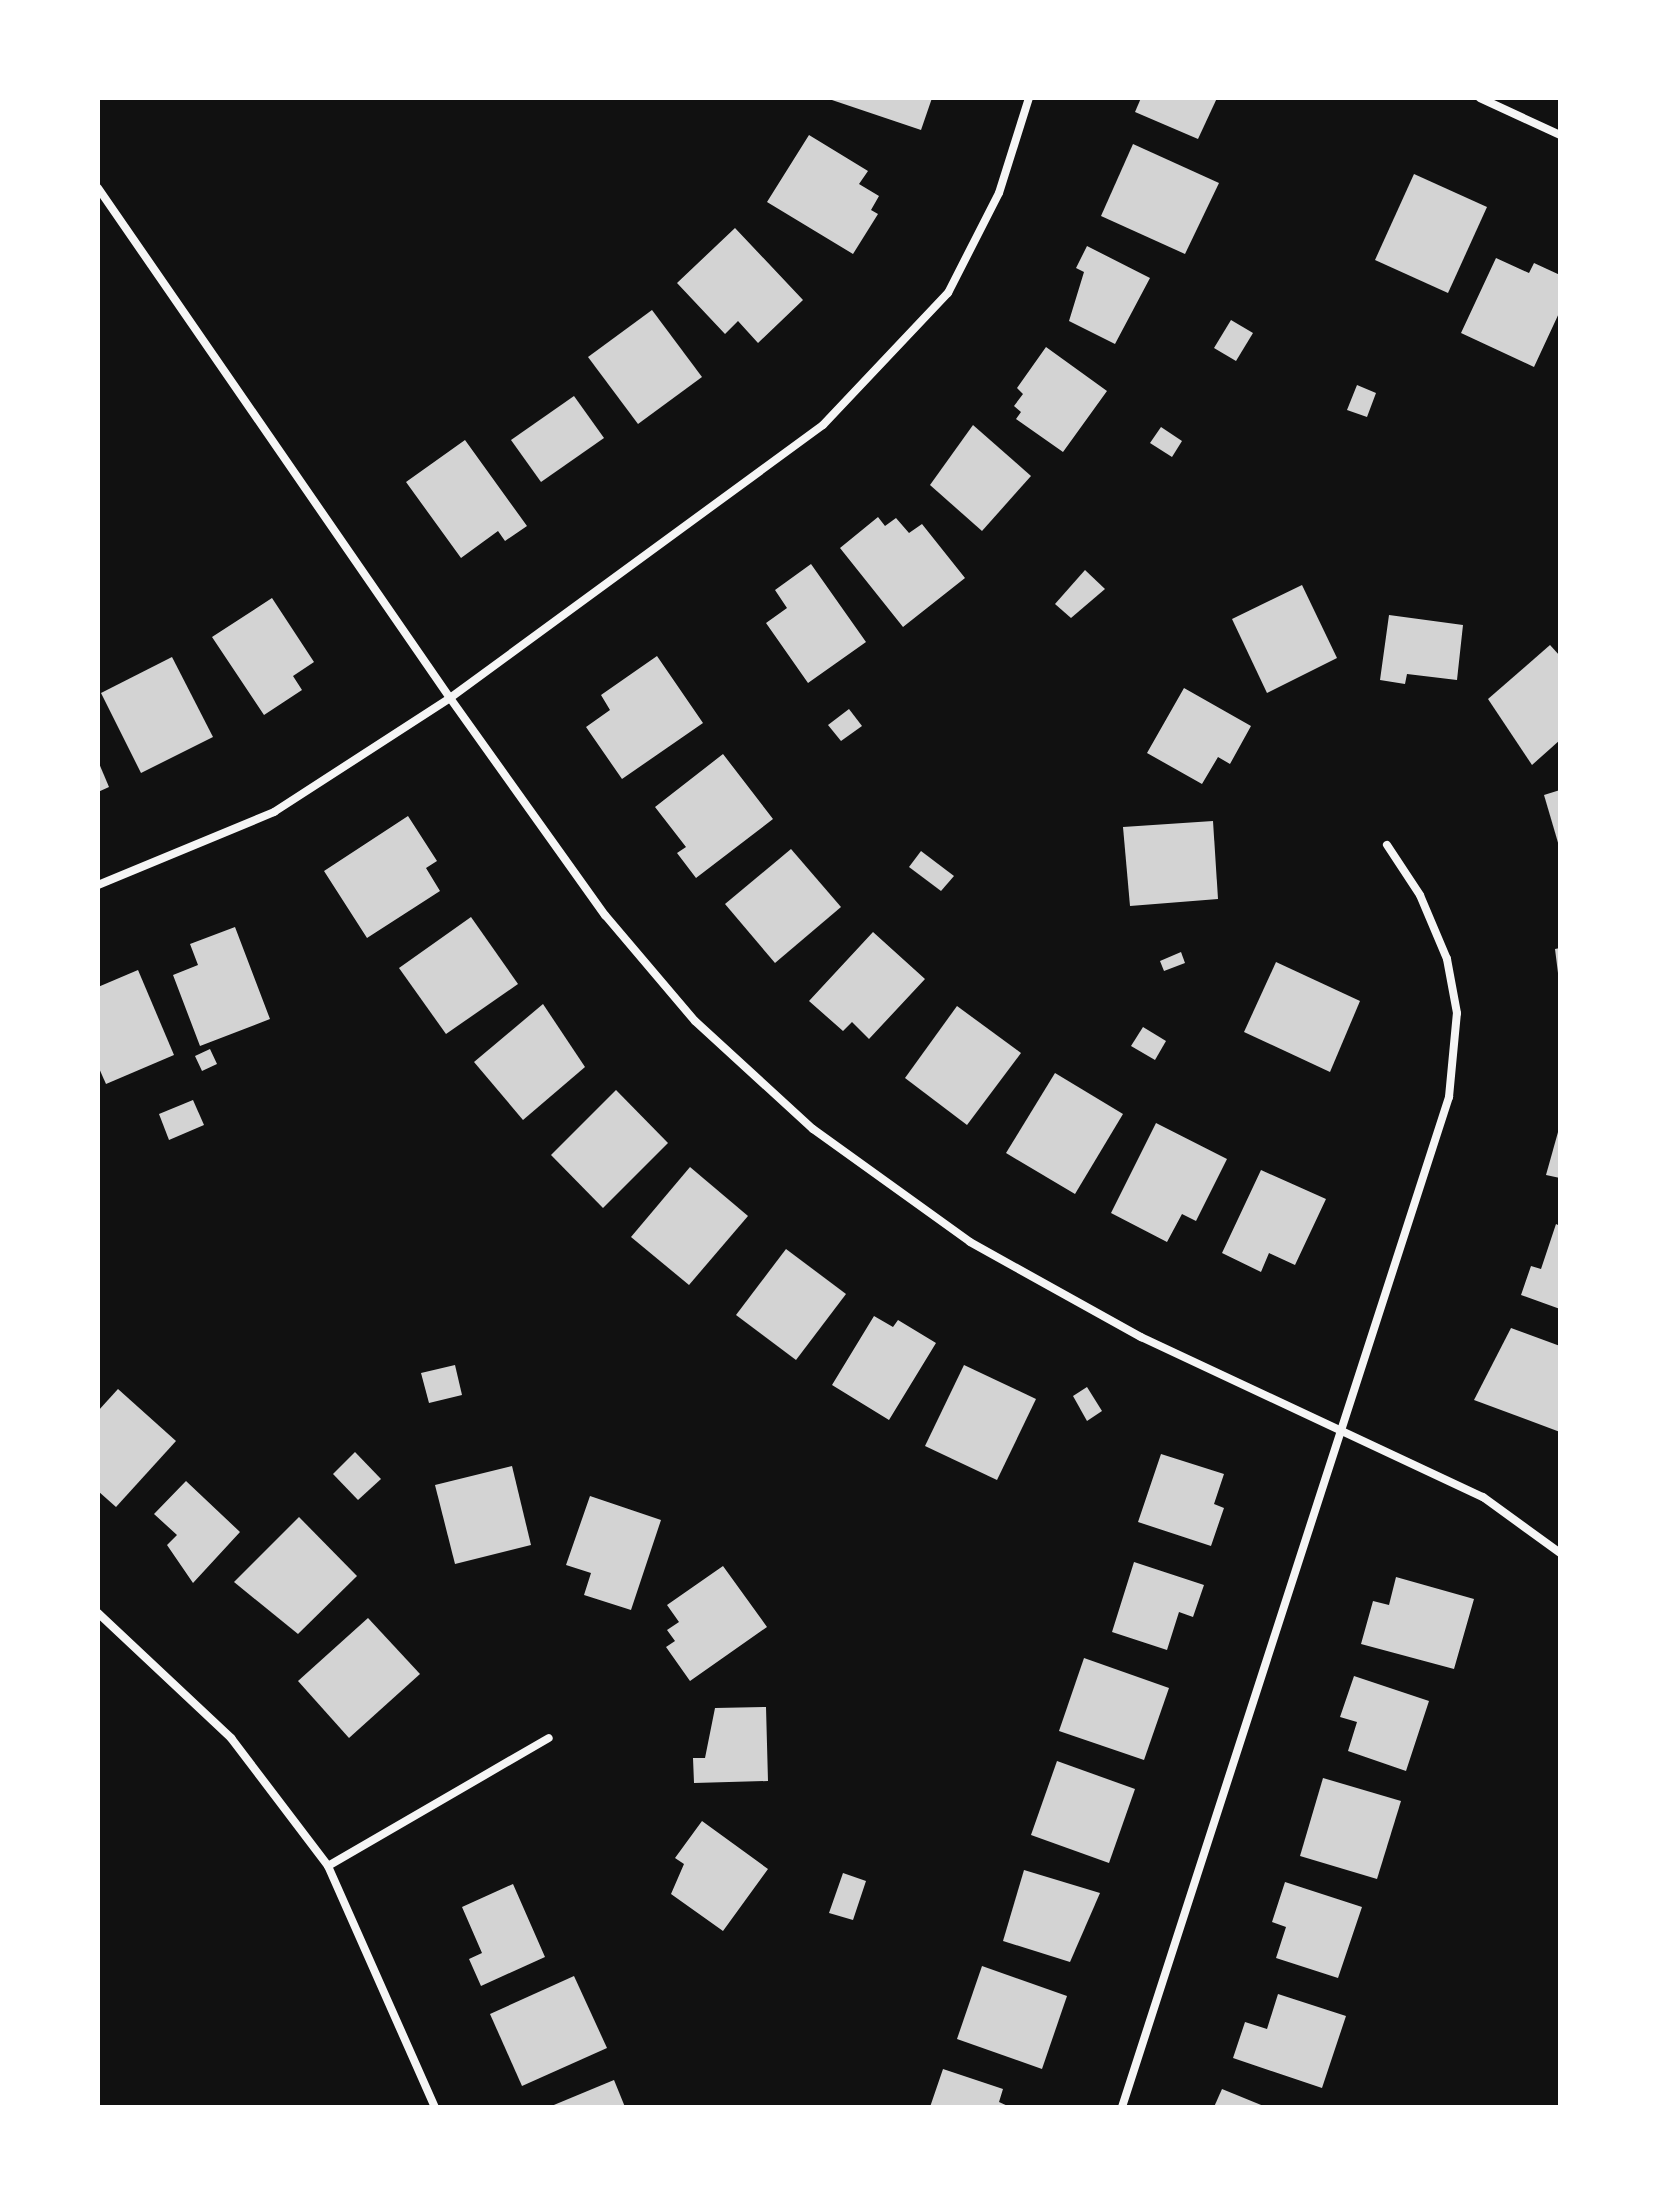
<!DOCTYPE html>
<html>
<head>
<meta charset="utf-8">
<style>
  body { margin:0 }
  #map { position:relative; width:1658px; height:2205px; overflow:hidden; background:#111; font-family:"Exo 2",sans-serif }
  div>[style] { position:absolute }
  .building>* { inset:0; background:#d3d3d3 }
  .minor>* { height:8px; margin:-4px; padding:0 4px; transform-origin:4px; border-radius:4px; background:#f5f5f5 }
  span { translate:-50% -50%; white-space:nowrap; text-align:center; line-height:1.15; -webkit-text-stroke:6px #fff; paint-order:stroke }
  .frame { position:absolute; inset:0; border:100px solid #fff; pointer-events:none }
</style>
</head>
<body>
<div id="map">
  <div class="building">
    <i style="clip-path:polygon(826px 98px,932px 98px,921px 130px)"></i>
    <i style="clip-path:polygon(1141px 98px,1217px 98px,1198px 139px,1135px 112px)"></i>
    <i style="clip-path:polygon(809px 135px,868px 171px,859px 184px,879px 196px,871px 210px,878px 214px,853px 254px,767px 202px)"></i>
    <i style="clip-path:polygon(1133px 144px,1219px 183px,1185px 254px,1101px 216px)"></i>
    <i style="clip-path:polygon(1414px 174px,1487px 207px,1448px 293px,1375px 260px)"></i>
    <i style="clip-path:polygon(735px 228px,803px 300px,758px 343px,738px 321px,725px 334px,677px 283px)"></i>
    <i style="clip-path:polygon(1087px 246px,1150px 278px,1115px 344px,1069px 321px,1084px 272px,1076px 268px)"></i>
    <i style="clip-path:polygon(1496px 258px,1529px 273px,1534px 263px,1560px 275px,1560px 311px,1534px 367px,1461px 333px)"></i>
    <i style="clip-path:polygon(652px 310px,702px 377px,638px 424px,588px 357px)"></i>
    <i style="clip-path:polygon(1231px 320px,1253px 333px,1236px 361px,1214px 348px)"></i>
    <i style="clip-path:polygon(1046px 347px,1107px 391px,1063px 452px,1016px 419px,1021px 412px,1014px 406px,1023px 394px,1017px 388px)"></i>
    <i style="clip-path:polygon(1357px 385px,1376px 393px,1367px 417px,1347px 410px)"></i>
    <i style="clip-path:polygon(574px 396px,604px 438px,541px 482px,511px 440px)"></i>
    <i style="clip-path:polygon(973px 425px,1031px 476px,982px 531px,930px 485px)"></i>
    <i style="clip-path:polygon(1161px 427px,1182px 441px,1172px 457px,1150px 443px)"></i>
    <i style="clip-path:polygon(465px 440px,527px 526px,505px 541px,498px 531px,461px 558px,406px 482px)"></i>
    <i style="clip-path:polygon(878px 517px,885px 526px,896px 518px,909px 533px,922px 524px,965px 578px,903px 627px,840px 548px)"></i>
    <i style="clip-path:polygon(811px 564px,866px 642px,808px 683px,766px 623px,787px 608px,775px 590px)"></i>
    <i style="clip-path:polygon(1085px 570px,1105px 589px,1071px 618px,1055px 604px)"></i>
    <i style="clip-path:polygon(1302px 585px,1337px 658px,1267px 693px,1232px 619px)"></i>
    <i style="clip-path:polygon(272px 598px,314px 662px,293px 676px,302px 690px,264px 715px,212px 637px)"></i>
    <i style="clip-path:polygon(1389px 615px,1463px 625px,1457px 680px,1407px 674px,1405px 684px,1380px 680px)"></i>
    <i style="clip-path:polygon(1550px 645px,1560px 656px,1560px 740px,1532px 765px,1488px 699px)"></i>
    <i style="clip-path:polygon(657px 656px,703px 723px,622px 779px,586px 727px,610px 710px,601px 695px)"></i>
    <i style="clip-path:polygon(172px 657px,213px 737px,141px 773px,101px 693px)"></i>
    <i style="clip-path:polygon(1184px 688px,1251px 726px,1230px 764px,1218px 757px,1202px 784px,1147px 753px)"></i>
    <i style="clip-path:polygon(849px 709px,862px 726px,841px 741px,828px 725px)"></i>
    <i style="clip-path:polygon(723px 754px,773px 819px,696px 878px,677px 853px,686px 847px,655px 807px)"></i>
    <i style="clip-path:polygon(98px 761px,109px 787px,98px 792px)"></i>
    <i style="clip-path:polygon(1560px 790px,1560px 846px,1559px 846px,1544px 795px)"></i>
    <i style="clip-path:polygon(408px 816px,437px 861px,426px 868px,440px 891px,367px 938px,324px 871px)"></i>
    <i style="clip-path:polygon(1213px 821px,1218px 899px,1130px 906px,1123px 827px)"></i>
    <i style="clip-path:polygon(791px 849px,841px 907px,775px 963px,725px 904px)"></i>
    <i style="clip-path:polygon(921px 851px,954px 876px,941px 891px,909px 867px)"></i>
    <i style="clip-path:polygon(471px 917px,518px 984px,446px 1034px,399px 968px)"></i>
    <i style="clip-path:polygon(235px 927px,270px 1019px,200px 1046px,173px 975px,198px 965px,190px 944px)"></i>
    <i style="clip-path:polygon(873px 932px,925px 979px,869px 1039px,852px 1022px,843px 1031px,809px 1001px)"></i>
    <i style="clip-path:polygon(1560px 948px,1560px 973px,1558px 973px,1555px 949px)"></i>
    <i style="clip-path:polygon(1181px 952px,1185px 963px,1164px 971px,1160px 961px)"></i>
    <i style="clip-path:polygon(1276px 962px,1360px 1001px,1330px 1072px,1244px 1032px)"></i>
    <i style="clip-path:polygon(138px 970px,174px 1055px,106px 1084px,98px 1066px,98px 987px)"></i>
    <i style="clip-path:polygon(543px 1004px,585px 1067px,523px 1120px,474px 1062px)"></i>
    <i style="clip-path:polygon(957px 1006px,1021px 1053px,967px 1125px,905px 1078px)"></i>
    <i style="clip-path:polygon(1143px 1027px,1166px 1041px,1155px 1060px,1131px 1046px)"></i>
    <i style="clip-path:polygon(210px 1049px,217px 1064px,202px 1071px,195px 1056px)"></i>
    <i style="clip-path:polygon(1055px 1073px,1123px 1114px,1075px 1194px,1006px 1153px)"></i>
    <i style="clip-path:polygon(616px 1090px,668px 1143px,603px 1208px,551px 1155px)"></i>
    <i style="clip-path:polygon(193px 1100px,204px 1125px,169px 1140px,159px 1114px)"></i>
    <i style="clip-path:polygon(1156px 1123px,1227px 1159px,1196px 1221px,1182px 1214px,1167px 1242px,1111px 1213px)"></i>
    <i style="clip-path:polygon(1560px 1125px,1560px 1178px,1546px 1175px)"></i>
    <i style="clip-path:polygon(690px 1167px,748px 1216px,689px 1285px,631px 1237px)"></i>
    <i style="clip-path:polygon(1261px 1170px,1326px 1199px,1295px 1265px,1269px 1253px,1261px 1272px,1222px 1253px)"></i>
    <i style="clip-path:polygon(1556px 1224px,1560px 1226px,1560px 1309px,1521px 1295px,1531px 1266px,1541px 1269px)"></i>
    <i style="clip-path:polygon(786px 1249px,846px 1294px,796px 1360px,736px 1315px)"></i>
    <i style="clip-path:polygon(874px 1316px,893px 1327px,898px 1320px,936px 1343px,889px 1420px,832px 1385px)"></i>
    <i style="clip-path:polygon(1511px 1328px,1560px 1346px,1560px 1432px,1474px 1400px)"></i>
    <i style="clip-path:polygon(455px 1365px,462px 1395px,429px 1403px,421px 1373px)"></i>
    <i style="clip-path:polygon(964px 1365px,1036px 1399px,997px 1480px,925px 1446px)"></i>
    <i style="clip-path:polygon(1087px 1387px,1102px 1411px,1087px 1421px,1073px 1396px)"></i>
    <i style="clip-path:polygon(118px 1389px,176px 1441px,116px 1507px,98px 1491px,98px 1411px)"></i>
    <i style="clip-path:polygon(355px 1452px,381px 1479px,358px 1500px,333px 1474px)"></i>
    <i style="clip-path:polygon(1161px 1454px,1224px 1474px,1214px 1504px,1224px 1508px,1211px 1546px,1138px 1522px)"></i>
    <i style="clip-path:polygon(512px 1466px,531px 1545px,455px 1564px,435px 1485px)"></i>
    <i style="clip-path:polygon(186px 1481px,240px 1532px,193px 1583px,167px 1545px,177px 1535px,154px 1514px)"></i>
    <i style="clip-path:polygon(590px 1496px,661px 1520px,631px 1610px,584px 1595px,591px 1573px,566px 1565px)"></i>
    <i style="clip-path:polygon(299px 1517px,357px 1576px,298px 1634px,234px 1582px)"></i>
    <i style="clip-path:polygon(1134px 1562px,1204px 1585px,1193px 1617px,1179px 1612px,1167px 1650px,1112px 1632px)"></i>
    <i style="clip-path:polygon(723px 1566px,767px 1627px,690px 1681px,666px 1647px,675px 1641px,667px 1630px,679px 1622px,667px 1605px)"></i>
    <i style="clip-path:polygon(1396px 1577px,1474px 1599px,1454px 1669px,1361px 1644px,1373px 1601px,1389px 1605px)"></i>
    <i style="clip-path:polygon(368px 1618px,420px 1674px,349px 1738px,298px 1681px)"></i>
    <i style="clip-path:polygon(1084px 1658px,1169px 1688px,1144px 1760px,1059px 1731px)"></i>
    <i style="clip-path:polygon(1354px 1676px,1429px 1701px,1406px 1771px,1348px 1751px,1357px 1722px,1340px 1717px)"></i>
    <i style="clip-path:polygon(766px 1707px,768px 1781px,694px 1783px,693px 1758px,705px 1758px,715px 1708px)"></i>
    <i style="clip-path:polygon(1057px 1761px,1135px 1789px,1109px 1863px,1031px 1835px)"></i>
    <i style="clip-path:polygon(1323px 1778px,1401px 1801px,1377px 1879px,1300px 1856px)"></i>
    <i style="clip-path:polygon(702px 1821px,768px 1869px,723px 1931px,671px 1894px,684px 1864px,675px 1858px)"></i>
    <i style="clip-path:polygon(1024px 1870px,1100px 1893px,1070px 1962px,1003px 1941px)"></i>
    <i style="clip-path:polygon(843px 1873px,866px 1881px,853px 1920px,829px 1913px)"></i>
    <i style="clip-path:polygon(1285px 1882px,1362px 1907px,1338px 1978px,1276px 1958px,1286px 1927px,1272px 1922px)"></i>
    <i style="clip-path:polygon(513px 1884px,545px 1957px,481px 1986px,469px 1959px,482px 1953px,462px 1907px)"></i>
    <i style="clip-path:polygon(982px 1966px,1067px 1996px,1042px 2069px,957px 2039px)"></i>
    <i style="clip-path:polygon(574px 1976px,607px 2048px,522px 2086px,490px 2014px)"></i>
    <i style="clip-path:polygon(1278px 1994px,1346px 2016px,1322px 2088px,1233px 2058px,1245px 2022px,1267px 2029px)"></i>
    <i style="clip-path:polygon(943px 2069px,1003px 2089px,999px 2102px,1010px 2107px,930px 2107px)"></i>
    <i style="clip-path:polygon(614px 2080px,625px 2107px,549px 2107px)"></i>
    <i style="clip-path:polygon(1222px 2089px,1266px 2107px,1214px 2107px)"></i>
  </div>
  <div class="minor">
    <i style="left:1480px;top:98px;width:88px;rotate:24.8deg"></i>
    <i style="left:98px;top:188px;width:620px;rotate:55.39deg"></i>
    <i style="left:450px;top:698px;width:267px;rotate:54.5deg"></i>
    <i style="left:605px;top:915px;width:139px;rotate:49.7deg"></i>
    <i style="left:695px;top:1021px;width:160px;rotate:42.5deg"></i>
    <i style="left:813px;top:1129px;width:193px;rotate:35.7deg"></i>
    <i style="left:970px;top:1242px;width:196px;rotate:29.1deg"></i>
    <i style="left:1141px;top:1337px;width:378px;rotate:25.1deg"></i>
    <i style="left:1483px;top:1497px;width:95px;rotate:36deg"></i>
    <i style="left:98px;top:885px;width:191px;rotate:-22.5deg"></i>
    <i style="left:274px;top:812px;width:210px;rotate:-32.9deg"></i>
    <i style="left:450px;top:698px;width:462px;rotate:-36.2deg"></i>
    <i style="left:823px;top:425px;width:182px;rotate:-46.6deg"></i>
    <i style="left:948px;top:293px;width:112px;rotate:-63deg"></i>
    <i style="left:999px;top:193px;width:100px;rotate:-72.5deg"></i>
    <i style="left:98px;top:1613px;width:183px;rotate:43.2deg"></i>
    <i style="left:231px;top:1738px;width:161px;rotate:52.8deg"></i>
    <i style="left:328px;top:1866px;width:264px;rotate:66.1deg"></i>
    <i style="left:328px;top:1866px;width:255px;rotate:-30.1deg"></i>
    <i style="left:1122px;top:2107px;width:1062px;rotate:-72.06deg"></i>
    <i style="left:1449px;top:1097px;width:84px;rotate:-84.6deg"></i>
    <i style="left:1457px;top:1013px;width:55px;rotate:-100.5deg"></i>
    <i style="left:1447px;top:959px;width:69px;rotate:-112.9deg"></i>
    <i style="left:1420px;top:895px;width:60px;rotate:-123.4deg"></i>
  </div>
  <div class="frame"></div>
</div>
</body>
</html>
